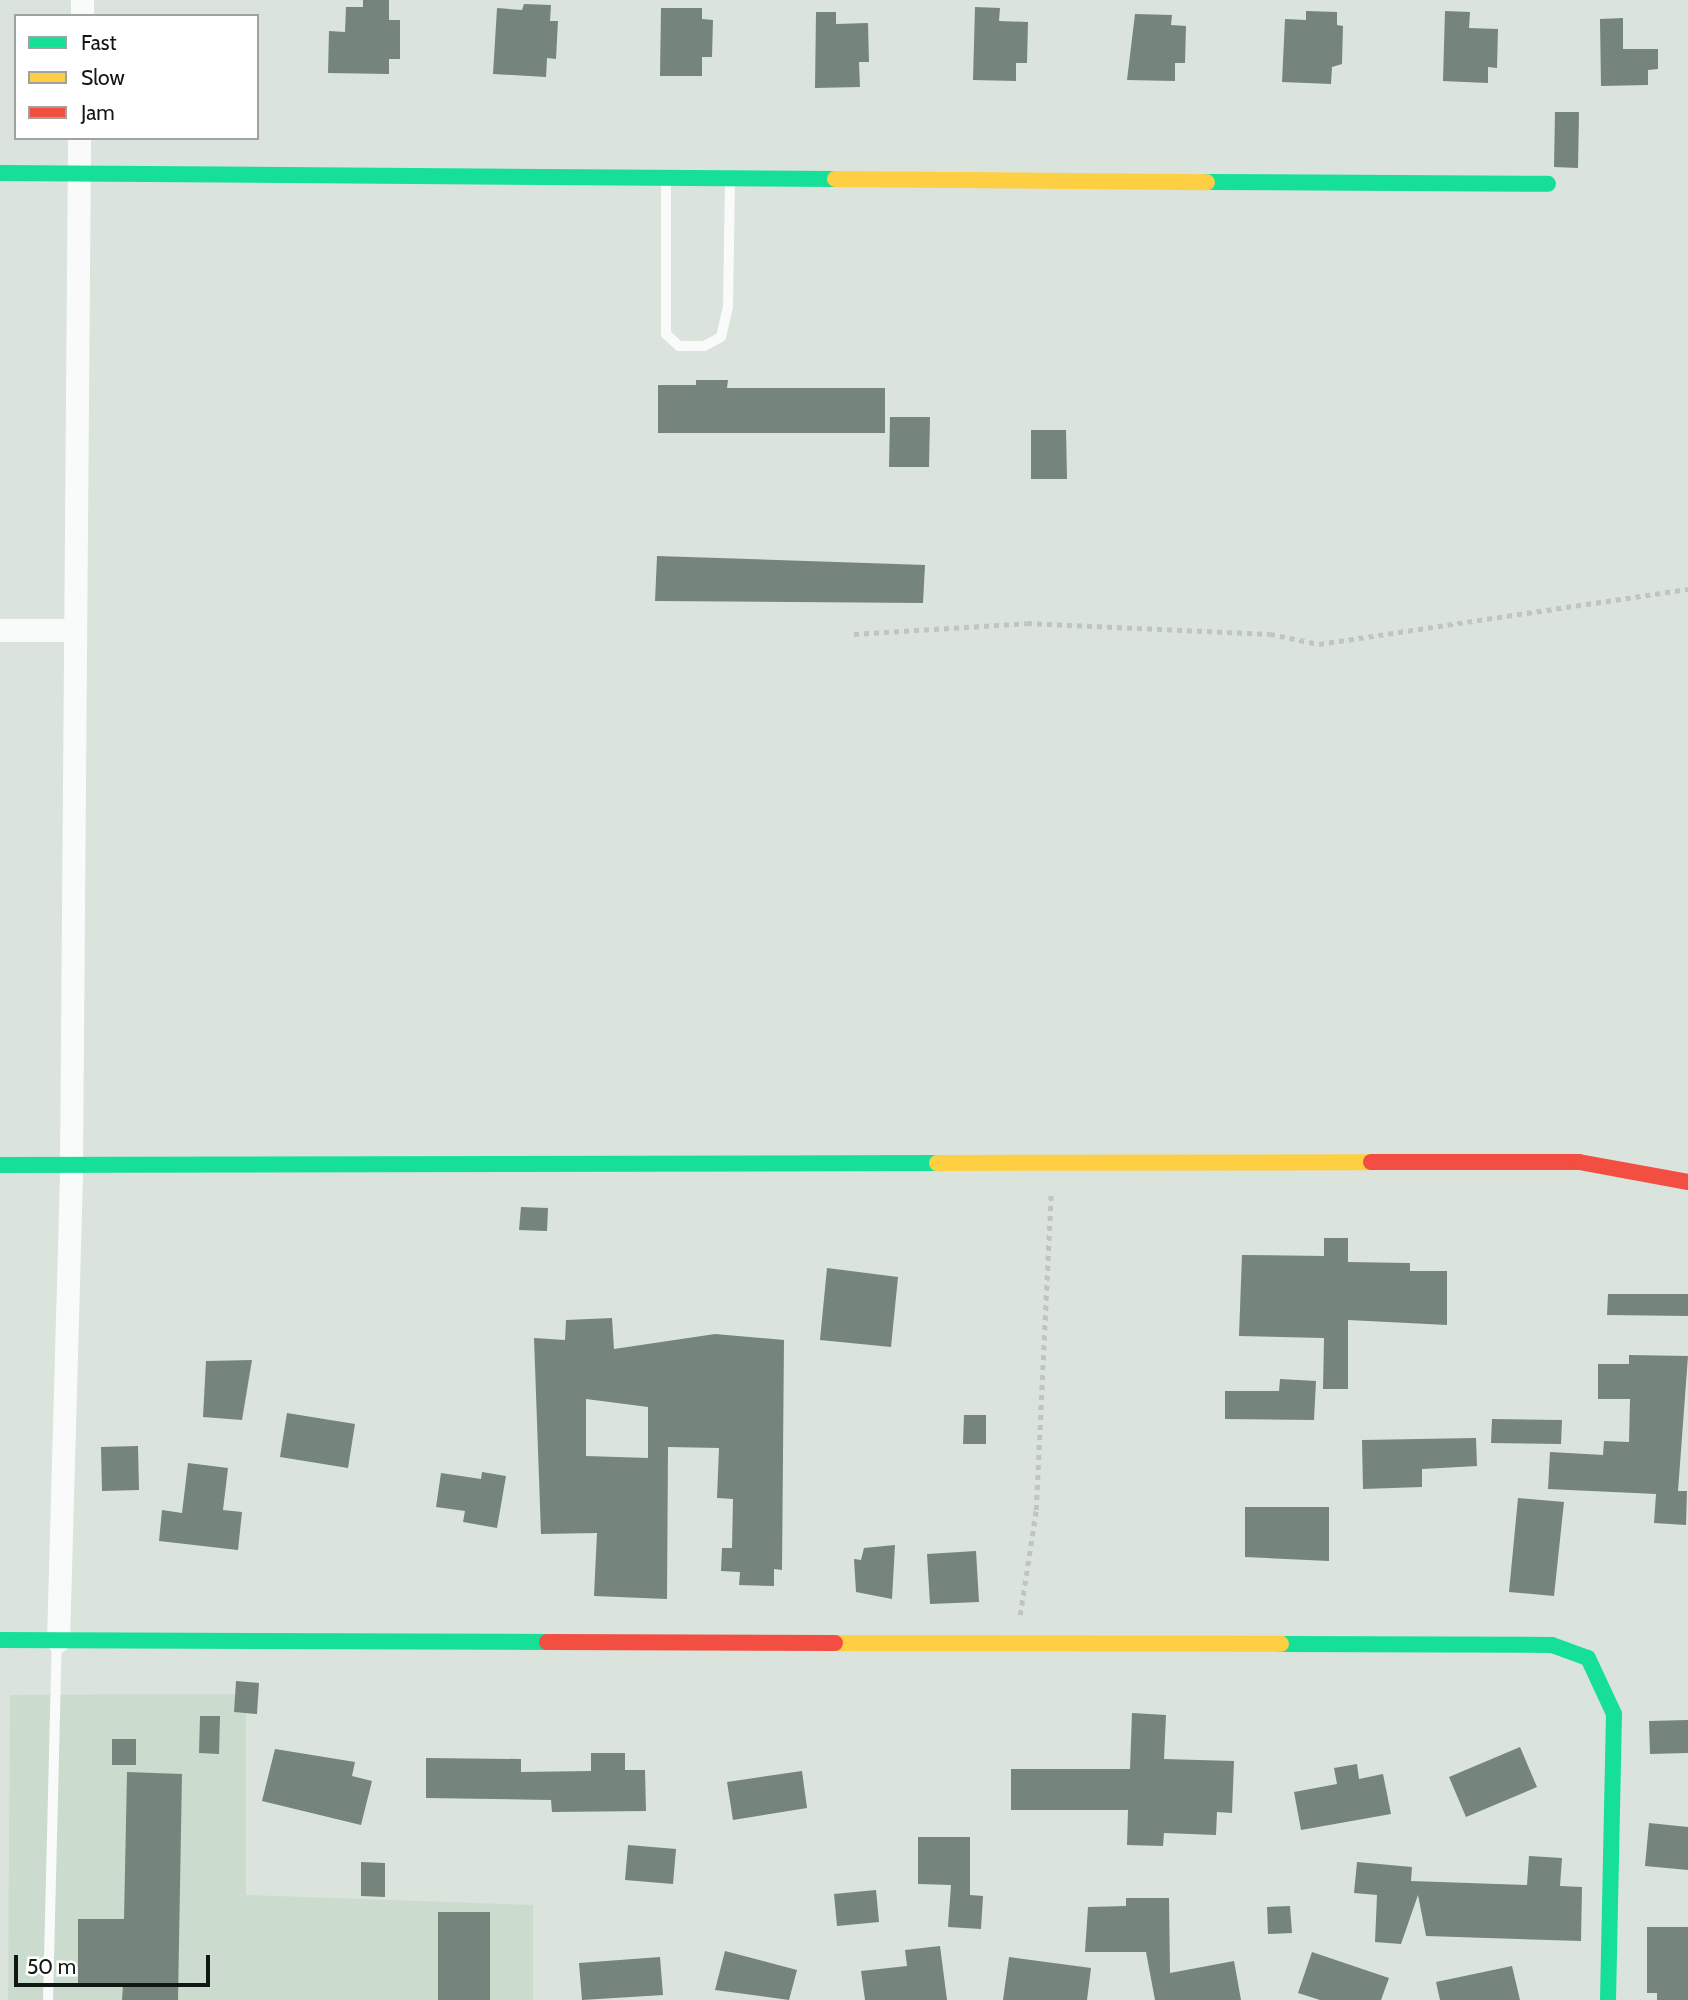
<!DOCTYPE html>
<html>
<head>
<meta charset="utf-8">
<style>
  body { margin:0 }
  #map { position:relative; width:1688px; height:2000px; overflow:hidden; background:#dae3dc; font-family:Cabin,sans-serif }
  div>[style] { position:absolute }
  .built>* { inset:0; background:#cbdccf }
  .building>* { inset:0; background:#75857b }
  .path>* { height:4.5px; margin-top:-2.25px; transform-origin:0; background:repeating-linear-gradient(90deg,#c2c4c2 0 5px,transparent 0 10px) }
  .lane>* { height:10px; margin:-5px; padding:0 5px; transform-origin:5px; border-radius:5px; background:#f9fbfa }
  .street>* { height:23px; margin:-11.5px; padding:0 11.5px; transform-origin:11.5px; border-radius:11.5px; background:#f9fbfa }
  .fast>* { height:16px; margin:-8px; padding:0 8px; transform-origin:8px; border-radius:8px; background:#16e098 }
  .slow>* { height:16px; margin:-8px; padding:0 8px; transform-origin:8px; border-radius:8px; background:#ffcf43 }
  .jam>* { height:16px; margin:-8px; padding:0 8px; transform-origin:8px; border-radius:8px; background:#f24e42 }
  span { translate:-50% -50%; white-space:nowrap; text-align:center; line-height:1.15; -webkit-text-stroke:7px #fff; paint-order:stroke }
  .legend { position:absolute; left:14px; top:14px; width:245px; height:126px; box-sizing:border-box; background:#fff; border:2px solid #a0a2a1; margin:0; padding:9px 12px; list-style:none; font-size:21px; color:#111713 }
  .legend li { display:flex; align-items:center; gap:14px; height:35px }
  .legend b { width:35px; border:2px solid #a0a2a1 }
  .scale { position:absolute; left:14px; top:1955px; width:196px; height:32px; box-sizing:border-box; border:4px solid #111713; border-top:0; padding-left:9px; font-size:21px; line-height:24px; white-space:nowrap; color:#111713; -webkit-text-stroke:5px #fff; paint-order:stroke }
</style>
</head>
<body>
<div id="map">
  <div class="built">
    <i style="clip-path:polygon(246px 1694px,246px 1895px,533px 1905px,533px 2000px,8px 2000px,10px 1695px)"></i>
  </div>
  <div class="building">
    <i style="clip-path:polygon(363px 0,389px 0,389px 20px,400px 20px,400px 59px,389px 59px,389px 74px,328px 73px,329px 31px,345px 32px,346px 7px,363px 7px)"></i>
    <i style="clip-path:polygon(524px 4px,551px 5px,550px 21px,558px 21px,556px 59px,547px 58px,546px 77px,493px 74px,497px 8px,522px 10px)"></i>
    <i style="clip-path:polygon(975px 7px,1000px 8px,999px 21px,1028px 22px,1027px 63px,1016px 63px,1016px 81px,973px 80px)"></i>
    <i style="clip-path:polygon(661px 8px,702px 8px,702px 19px,713px 20px,712px 57px,702px 57px,702px 76px,660px 76px)"></i>
    <i style="clip-path:polygon(1306px 11px,1337px 12px,1337px 25px,1343px 26px,1342px 64px,1332px 67px,1331px 84px,1282px 82px,1285px 19px,1306px 20px)"></i>
    <i style="clip-path:polygon(1445px 11px,1470px 12px,1469px 28px,1498px 29px,1497px 68px,1488px 67px,1488px 83px,1443px 81px)"></i>
    <i style="clip-path:polygon(816px 12px,836px 12px,836px 24px,868px 23px,869px 62px,859px 62px,860px 87px,815px 88px)"></i>
    <i style="clip-path:polygon(1135px 14px,1172px 15px,1171px 25px,1186px 26px,1185px 63px,1175px 63px,1175px 81px,1127px 80px)"></i>
    <i style="clip-path:polygon(1623px 18px,1623px 49px,1658px 49px,1658px 69px,1648px 70px,1648px 85px,1601px 86px,1600px 19px)"></i>
    <i style="clip-path:polygon(1555px 112px,1579px 112px,1578px 168px,1554px 167px)"></i>
    <i style="clip-path:polygon(696px 380px,728px 380px,727px 388px,885px 388px,885px 433px,658px 433px,658px 385px,696px 385px)"></i>
    <i style="clip-path:polygon(890px 417px,930px 417px,929px 467px,889px 467px)"></i>
    <i style="clip-path:polygon(1031px 430px,1066px 430px,1067px 479px,1031px 479px)"></i>
    <i style="clip-path:polygon(657px 556px,925px 565px,923px 603px,655px 601px)"></i>
    <i style="clip-path:polygon(521px 1207px,548px 1208px,547px 1231px,519px 1230px)"></i>
    <i style="clip-path:polygon(1324px 1238px,1348px 1238px,1348px 1262px,1410px 1263px,1410px 1271px,1447px 1271px,1447px 1325px,1348px 1320px,1348px 1389px,1323px 1389px,1324px 1338px,1239px 1336px,1242px 1255px,1324px 1256px)"></i>
    <i style="clip-path:polygon(827px 1268px,898px 1277px,891px 1347px,820px 1340px)"></i>
    <i style="clip-path:polygon(1608px 1294px,1688px 1294px,1688px 1316px,1607px 1315px)"></i>
    <i style="clip-path:polygon(evenodd,612px 1318px,614px 1349px,715px 1334px,784px 1340px,782px 1570px,774px 1569px,774px 1586px,739px 1585px,740px 1572px,721px 1571px,722px 1548px,732px 1548px,733px 1499px,717px 1498px,719px 1448px,668px 1447px,667px 1599px,594px 1596px,597px 1533px,541px 1534px,534px 1338px,565px 1340px,566px 1320px,612px 1318px,586px 1399px,648px 1407px,648px 1458px,586px 1456px,586px 1399px)"></i>
    <i style="clip-path:polygon(1629px 1355px,1688px 1356px,1678px 1491px,1687px 1491px,1686px 1525px,1654px 1523px,1656px 1494px,1548px 1489px,1550px 1452px,1603px 1455px,1604px 1441px,1629px 1442px,1630px 1399px,1598px 1399px,1598px 1364px,1629px 1364px)"></i>
    <i style="clip-path:polygon(252px 1360px,242px 1420px,203px 1417px,206px 1361px)"></i>
    <i style="clip-path:polygon(1280px 1379px,1316px 1381px,1314px 1420px,1225px 1419px,1225px 1391px,1279px 1391px)"></i>
    <i style="clip-path:polygon(287px 1413px,355px 1424px,348px 1468px,280px 1457px)"></i>
    <i style="clip-path:polygon(964px 1415px,986px 1415px,986px 1444px,963px 1444px)"></i>
    <i style="clip-path:polygon(1492px 1419px,1562px 1420px,1561px 1444px,1491px 1443px)"></i>
    <i style="clip-path:polygon(1476px 1438px,1477px 1466px,1422px 1469px,1422px 1487px,1363px 1489px,1362px 1440px)"></i>
    <i style="clip-path:polygon(138px 1446px,139px 1490px,102px 1491px,101px 1447px)"></i>
    <i style="clip-path:polygon(188px 1463px,228px 1468px,223px 1510px,242px 1512px,238px 1550px,159px 1541px,162px 1510px,182px 1513px)"></i>
    <i style="clip-path:polygon(482px 1472px,506px 1476px,497px 1528px,463px 1522px,465px 1511px,436px 1507px,441px 1473px,481px 1479px)"></i>
    <i style="clip-path:polygon(1518px 1498px,1564px 1502px,1554px 1596px,1509px 1592px)"></i>
    <i style="clip-path:polygon(1245px 1507px,1329px 1507px,1329px 1561px,1245px 1557px)"></i>
    <i style="clip-path:polygon(895px 1545px,892px 1599px,856px 1592px,854px 1559px,861px 1560px,864px 1548px)"></i>
    <i style="clip-path:polygon(976px 1551px,979px 1602px,930px 1604px,927px 1554px)"></i>
    <i style="clip-path:polygon(236px 1681px,259px 1683px,257px 1714px,234px 1712px)"></i>
    <i style="clip-path:polygon(1132px 1713px,1166px 1715px,1164px 1759px,1234px 1761px,1232px 1813px,1217px 1812px,1216px 1835px,1164px 1833px,1163px 1846px,1127px 1845px,1128px 1810px,1011px 1810px,1011px 1769px,1130px 1769px)"></i>
    <i style="clip-path:polygon(200px 1716px,220px 1716px,219px 1754px,199px 1753px)"></i>
    <i style="clip-path:polygon(1688px 1720px,1688px 1753px,1650px 1754px,1649px 1721px)"></i>
    <i style="clip-path:polygon(112px 1739px,136px 1739px,136px 1765px,112px 1765px)"></i>
    <i style="clip-path:polygon(1520px 1747px,1537px 1787px,1466px 1817px,1449px 1777px)"></i>
    <i style="clip-path:polygon(275px 1749px,355px 1762px,352px 1776px,372px 1781px,361px 1825px,262px 1801px)"></i>
    <i style="clip-path:polygon(591px 1753px,625px 1753px,625px 1770px,645px 1770px,646px 1811px,552px 1812px,551px 1800px,426px 1798px,426px 1758px,521px 1759px,521px 1772px,591px 1771px)"></i>
    <i style="clip-path:polygon(1357px 1764px,1359px 1779px,1383px 1774px,1391px 1814px,1301px 1830px,1294px 1792px,1337px 1784px,1334px 1768px)"></i>
    <i style="clip-path:polygon(802px 1771px,807px 1808px,733px 1820px,727px 1782px)"></i>
    <i style="clip-path:polygon(127px 1772px,182px 1774px,178px 2000px,122px 2000px,123px 1985px,78px 1985px,78px 1919px,124px 1919px)"></i>
    <i style="clip-path:polygon(1649px 1823px,1688px 1827px,1688px 1870px,1645px 1866px)"></i>
    <i style="clip-path:polygon(918px 1837px,970px 1837px,970px 1895px,983px 1896px,981px 1929px,948px 1927px,951px 1885px,918px 1884px)"></i>
    <i style="clip-path:polygon(628px 1845px,676px 1849px,673px 1884px,625px 1880px)"></i>
    <i style="clip-path:polygon(1529px 1856px,1562px 1858px,1560px 1886px,1582px 1887px,1581px 1941px,1426px 1936px,1418px 1895px,1401px 1944px,1375px 1942px,1377px 1895px,1354px 1893px,1357px 1862px,1412px 1867px,1411px 1881px,1527px 1885px)"></i>
    <i style="clip-path:polygon(361px 1862px,385px 1863px,385px 1897px,361px 1896px)"></i>
    <i style="clip-path:polygon(876px 1890px,879px 1922px,837px 1926px,834px 1894px)"></i>
    <i style="clip-path:polygon(1126px 1898px,1169px 1898px,1170px 1973px,1234px 1961px,1241px 2000px,1155px 2000px,1146px 1952px,1085px 1952px,1088px 1907px,1126px 1906px)"></i>
    <i style="clip-path:polygon(1290px 1906px,1292px 1933px,1268px 1934px,1267px 1907px)"></i>
    <i style="clip-path:polygon(438px 1912px,490px 1912px,490px 2000px,438px 2000px)"></i>
    <i style="clip-path:polygon(1647px 1927px,1688px 1927px,1688px 2000px,1657px 2000px,1657px 1993px,1647px 1993px)"></i>
    <i style="clip-path:polygon(940px 1946px,947px 2000px,865px 2000px,861px 1971px,907px 1966px,905px 1950px)"></i>
    <i style="clip-path:polygon(725px 1951px,797px 1970px,789px 2000px,715px 1990px)"></i>
    <i style="clip-path:polygon(1312px 1952px,1389px 1978px,1381px 2000px,1320px 2000px,1298px 1993px)"></i>
    <i style="clip-path:polygon(660px 1957px,663px 1995px,582px 2000px,579px 1963px)"></i>
    <i style="clip-path:polygon(1009px 1957px,1091px 1968px,1087px 2000px,1003px 2000px)"></i>
    <i style="clip-path:polygon(1512px 1966px,1520px 2000px,1440px 2000px,1436px 1982px)"></i>
  </div>
  <div class="path">
    <i style="left:854px;top:634px;width:173px;rotate:-3.6deg"></i>
    <i style="left:1027px;top:623px;width:243px;rotate:2.6deg"></i>
    <i style="left:1270px;top:634px;width:50px;rotate:11.5deg"></i>
    <i style="left:1319px;top:644px;width:373px;rotate:-8.5deg"></i>
    <i style="left:1020px;top:1615px;width:106px;rotate:-81.3deg"></i>
    <i style="left:1036px;top:1510px;width:319px;rotate:-87.3deg"></i>
  </div>
  <div class="lane">
    <i style="left:666px;top:180px;width:154px;rotate:90deg"></i>
    <i style="left:666px;top:334px;width:18px;rotate:43deg"></i>
    <i style="left:679px;top:346px;width:25px"></i>
    <i style="left:704px;top:346px;width:19px;rotate:-28deg"></i>
    <i style="left:721px;top:337px;width:31px;rotate:-77deg"></i>
    <i style="left:728px;top:307px;width:127px;rotate:-89.1deg"></i>
    <i style="left:48px;top:2000px;width:357px;rotate:-88.6deg"></i>
  </div>
  <div class="street">
    <i style="left:82px;top:16px;width:16px;rotate:-90deg"></i>
    <i style="left:0;top:630px;width:73px"></i>
    <i style="left:58px;top:1641px;width:475px;rotate:-88.4deg"></i>
    <i style="left:71px;top:1166px;width:1028px;rotate:-89.55deg"></i>
  </div>
  <div class="fast">
    <i style="left:0;top:173px;width:835px;rotate:0.41deg"></i>
    <i style="left:1207px;top:182px;width:341px;rotate:0.3deg"></i>
    <i style="left:0;top:1165px;width:937px;rotate:-0.12deg"></i>
    <i style="left:0;top:1640px;width:547px;rotate:0.21deg"></i>
    <i style="left:1281px;top:1644px;width:271px;rotate:0.2deg"></i>
    <i style="left:1552px;top:1645px;width:38px;rotate:20deg"></i>
    <i style="left:1588px;top:1658px;width:62px;rotate:65.1deg"></i>
    <i style="left:1614px;top:1714px;width:286px;rotate:91.2deg"></i>
  </div>
  <div class="slow">
    <i style="left:835px;top:179px;width:372px;rotate:0.5deg"></i>
    <i style="left:937px;top:1163px;width:434px;rotate:-0.1deg"></i>
    <i style="left:835px;top:1643px;width:446px;rotate:0.1deg"></i>
  </div>
  <div class="jam">
    <i style="left:1371px;top:1162px;width:208px"></i>
    <i style="left:1579px;top:1162px;width:111px;rotate:10.4deg"></i>
    <i style="left:547px;top:1642px;width:288px;rotate:0.2deg"></i>
  </div>
  <ul class="legend">
  <li><b style="height:9px;background:#16e098"></b>Fast</li>
  <li><b style="height:9px;background:#ffcf43"></b>Slow</li>
  <li><b style="height:9px;background:#f24e42"></b>Jam</li>
  </ul>
  <div class="scale">50 m</div>
</div>
</body>
</html>
